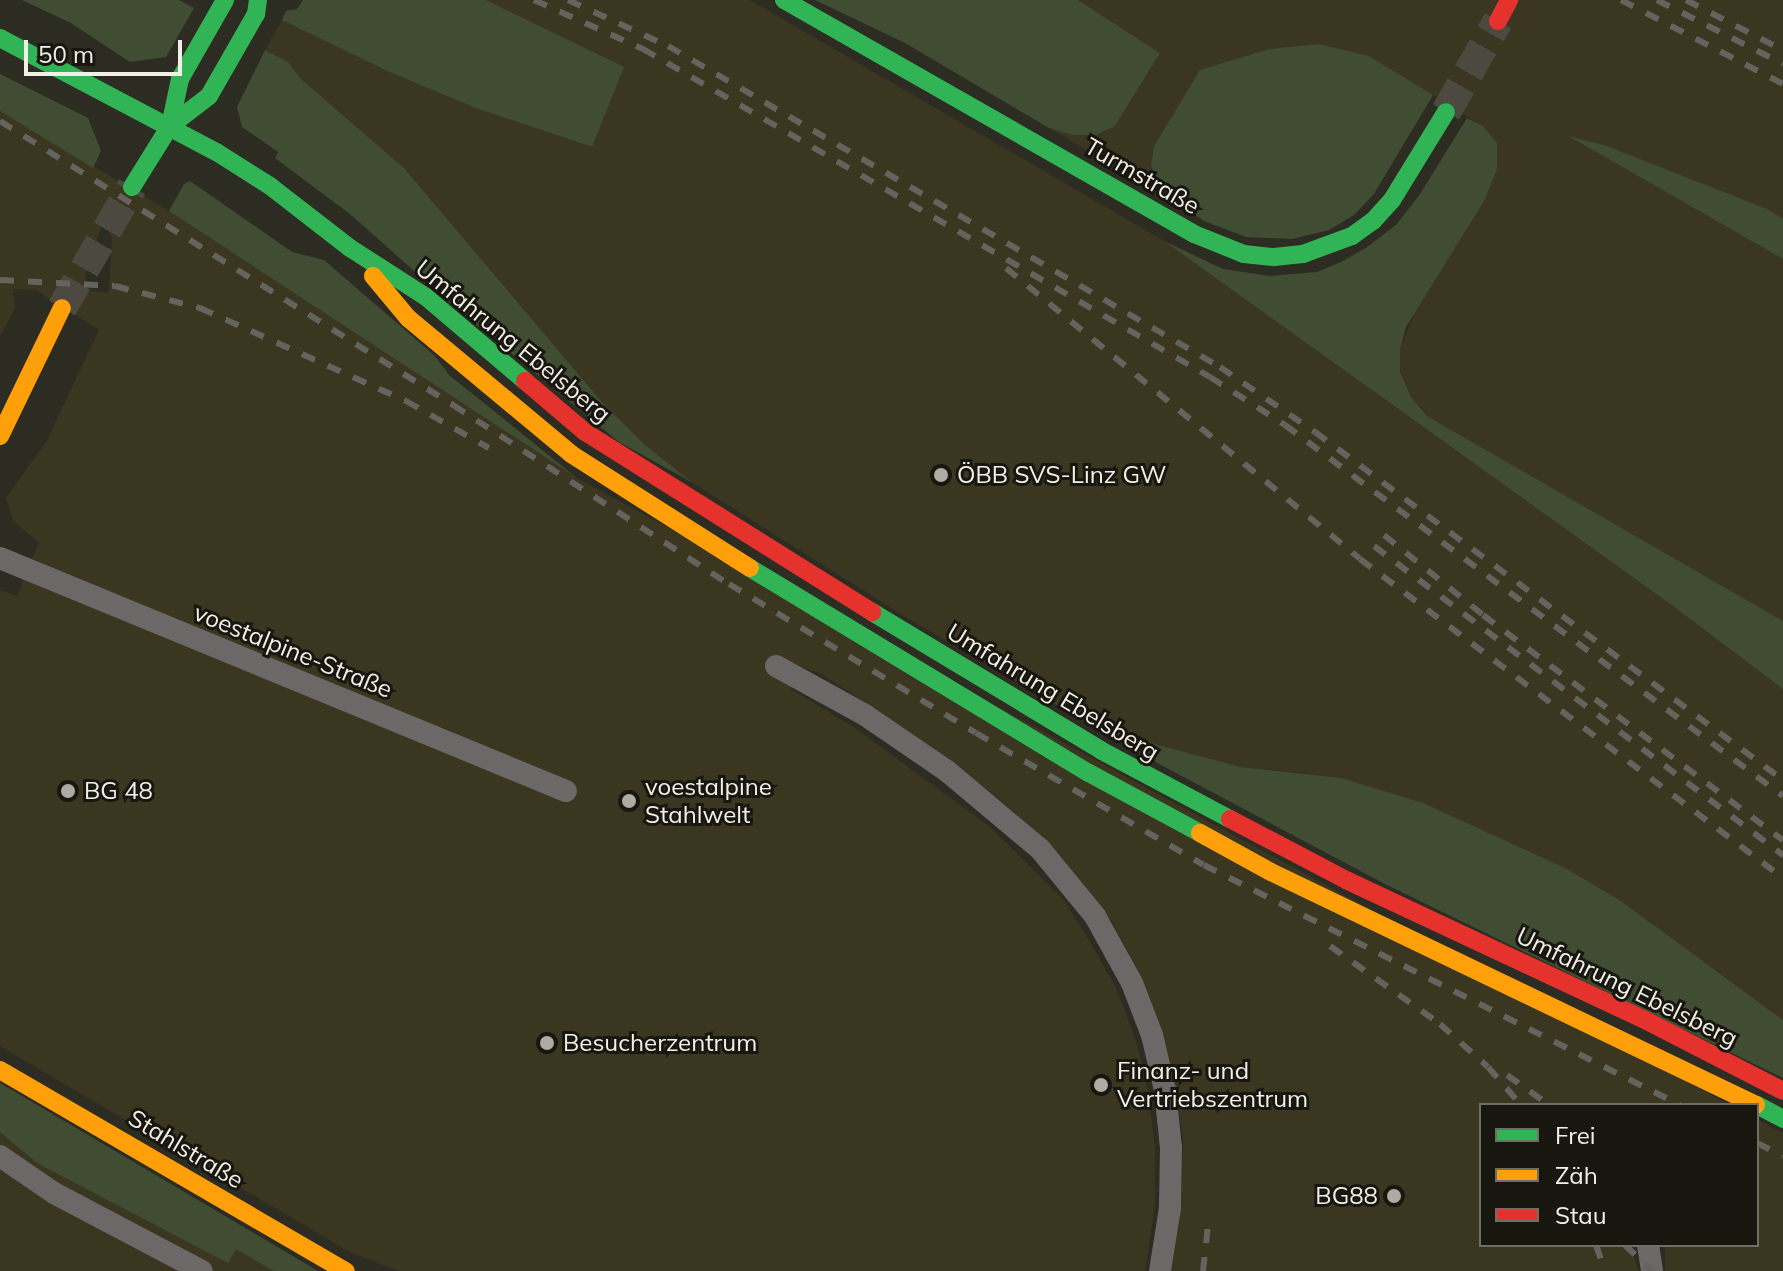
<!DOCTYPE html>
<html>
<head>
<meta charset="utf-8">
<style>
  body { margin:0 }
  #map { position:relative; width:1783px; height:1271px; overflow:hidden; background:#2d2c23; font-family:Mulish,sans-serif }
  div>[style] { position:absolute }
  .built>* { inset:0; background:#3b3620 }
  .green>* { inset:0; background:#404d33 }
  .secondary-tunnel>* { height:30px; margin-top:-15px; transform-origin:0; background:repeating-linear-gradient(90deg,#4b4940 0 30px,transparent 0 45px) }
  .street>* { height:22px; margin:-11px; padding:0 11px; transform-origin:11px; border-radius:11px; background:#6c6867 }
  .fast>* { height:18px; margin:-9px; padding:0 9px; transform-origin:9px; border-radius:9px; background:#30b455 }
  .slow>* { height:18px; margin:-9px; padding:0 9px; transform-origin:9px; border-radius:9px; background:#ff9f0a }
  .jam>* { height:18px; margin:-9px; padding:0 9px; transform-origin:9px; border-radius:9px; background:#e5322d }
  .rail>* { height:6px; margin-top:-3px; transform-origin:0; background:repeating-linear-gradient(90deg,#64635e 0 14px,transparent 0 28px) }
  .dots>* { width:22px; height:22px; translate:-50% -50%; box-sizing:border-box; border:4px solid #18170f; border-radius:50% }
  span { translate:-50% -50%; white-space:nowrap; text-align:center; line-height:1.15; -webkit-text-stroke:6px #18170f; paint-order:stroke }
  .street-label { font-size:24px; color:#f2f0e6 }
  .poi-label { font-size:24px; color:#f2f0e6 }
  .left { translate:0 -50%; text-align:left }
  .right { translate:-100% -50%; text-align:right }
  .legend { position:absolute; left:1479px; top:1103px; width:280px; height:144px; box-sizing:border-box; background:#18170f; border:2px solid #6f6e65; margin:0; padding:10px 14px; list-style:none; font-size:24px; color:#f2f0e6 }
  .legend li { display:flex; align-items:center; gap:16px; height:40px }
  .legend b { width:40px; border:2px solid #6f6e65 }
  .scale { position:absolute; left:24px; top:40px; width:158px; height:36px; box-sizing:border-box; border:4px solid #f2f0e6; border-top:0; padding-left:10px; font-size:24px; line-height:28px; white-space:nowrap; color:#f2f0e6; -webkit-text-stroke:6px #18170f; paint-order:stroke }
</style>
</head>
<body>
<div id="map">
  <div class="built">
    <i style="clip-path:polygon(486px 0,750px 0,1164px 241px,1673px 606px,1783px 689px,1783px 1020px,1621px 901px,1304px 773px,1241px 767px,1158px 745px,1045px 698px,904px 616px,693px 483px,644px 444px,602px 402px,404px 168px,301px 79px,288px 62px,265px 50px,282px 20px,385px 70px,473px 107px,591px 147px,603px 112px,551px 33px)"></i>
    <i style="clip-path:polygon(1078px 0,1783px 0,1783px 219px,1604px 145px,1571px 138px,1783px 259px,1783px 621px,1427px 416px,1411px 397px,1400px 372px,1400px 349px,1419px 302px,1484px 201px,1483px 126px,1369px 56px,1200px 70px,1154px 146px,1151px 165px,1157px 184px,1204px 221px,1049px 128px,1072px 135px,1115px 126px,1160px 53px)"></i>
    <i style="clip-path:polygon(evenodd,0 111px,169px 211px,577px 478px,1730px 1105px,1481px 1105px,1481px 1245px,1631px 1245px,1638px 1271px,1172px 1271px,1181px 1207px,1183px 1136px,1173px 1071px,1141px 976px,1113px 923px,1044px 838px,993px 794px,873px 707px,821px 674px,791px 663px,791px 689px,855px 728px,990px 827px,1063px 899px,1089px 940px,1115px 986px,1135px 1037px,1148px 1090px,1155px 1147px,1155px 1205px,1145px 1271px,399px 1271px,350px 1252px,0 1046px,0 590px,17px 596px,39px 542px,13px 521px,6px 498px,46px 442px,99px 330px,36px 290px,13px 289px,15px 309px,0 336px,0 111px,104px 219px,112px 238px,109px 293px,85px 290px,86px 272px,104px 219px)"></i>
    <i style="clip-path:polygon(0 1096px,288px 1271px,0 1271px)"></i>
    <i style="clip-path:polygon(1757px 1119px,1783px 1133px,1783px 1271px,1665px 1271px,1665px 1245px,1757px 1245px)"></i>
  </div>
  <div class="green">
    <i style="clip-path:polygon(22px 0,179px 0,194px 8px,166px 57px,130px 62px,71px 23px)"></i>
    <i style="clip-path:polygon(303px 0,486px 0,624px 67px,592px 147px,473px 107px,385px 70px,282px 20px,286px 11px,297px 9px)"></i>
    <i style="clip-path:polygon(815px 0,1078px 0,1160px 53px,1115px 126px,1096px 135px,1072px 135px,1049px 128px,905px 43px)"></i>
    <i style="clip-path:polygon(1319px 44px,1369px 56px,1433px 95px,1374px 194px,1354px 215px,1329px 230px,1292px 239px,1246px 237px,1204px 221px,1157px 184px,1151px 165px,1154px 146px,1200px 70px,1269px 49px)"></i>
    <i style="clip-path:polygon(265px 50px,288px 62px,301px 79px,404px 168px,602px 402px,644px 444px,693px 483px,619px 442px,458px 310px,350px 214px,275px 158px,278px 152px,242px 127px,237px 107px)"></i>
    <i style="clip-path:polygon(0 74px,88px 118px,101px 151px,93px 168px,0 111px)"></i>
    <i style="clip-path:polygon(1467px 118px,1483px 126px,1497px 143px,1497px 169px,1484px 201px,1406px 327px,1400px 349px,1400px 372px,1411px 397px,1427px 416px,1783px 621px,1783px 689px,1673px 606px,1164px 241px,1223px 269px,1270px 276px,1317px 272px,1341px 262px,1366px 248px,1396px 225px,1420px 194px)"></i>
    <i style="clip-path:polygon(1568px 136px,1604px 145px,1767px 209px,1783px 219px,1783px 259px)"></i>
    <i style="clip-path:polygon(190px 181px,292px 252px,324px 260px,435px 356px,449px 375px,577px 478px,169px 211px,184px 184px)"></i>
    <i style="clip-path:polygon(1045px 698px,1158px 745px,1241px 767px,1341px 778px,1423px 803px,1567px 869px,1621px 901px,1783px 1020px,1783px 1078px,1383px 883px,1133px 750px)"></i>
    <i style="clip-path:polygon(0 1083px,318px 1271px,274px 1271px,236px 1249px,228px 1263px,37px 1163px,0 1132px)"></i>
  </div>
  <div class="secondary-tunnel">
    <i style="left:1446px;top:112px;width:105px;rotate:-60.3deg"></i>
    <i style="left:62px;top:308px;width:140px;rotate:-60deg"></i>
  </div>
  <div class="street">
    <i style="left:0;top:558px;width:612px;rotate:22.38deg"></i>
    <i style="left:776px;top:666px;width:102px;rotate:28.8deg"></i>
    <i style="left:865px;top:715px;width:99px;rotate:34.3deg"></i>
    <i style="left:947px;top:771px;width:121px;rotate:40deg"></i>
    <i style="left:1040px;top:849px;width:87px;rotate:50.6deg"></i>
    <i style="left:1095px;top:916px;width:77px;rotate:61.1deg"></i>
    <i style="left:1132px;top:983px;width:56px;rotate:69deg"></i>
    <i style="left:1152px;top:1035px;width:57px;rotate:76.7deg"></i>
    <i style="left:1165px;top:1090px;width:58px;rotate:84.1deg"></i>
    <i style="left:1171px;top:1148px;width:60px;rotate:91deg"></i>
    <i style="left:1170px;top:1208px;width:64px;rotate:99deg"></i>
    <i style="left:0;top:1156px;width:65px;rotate:34.4deg"></i>
    <i style="left:54px;top:1193px;width:167px;rotate:27.8deg"></i>
    <i style="left:1648px;top:1245px;width:26px;rotate:81deg"></i>
  </div>
  <div class="fast">
    <i style="left:784px;top:0;width:472px;rotate:29.7deg"></i>
    <i style="left:1194px;top:234px;width:54px;rotate:21.8deg"></i>
    <i style="left:1244px;top:254px;width:30px;rotate:6deg"></i>
    <i style="left:1274px;top:257px;width:29px;rotate:-6deg"></i>
    <i style="left:1303px;top:254px;width:52px;rotate:-20.2deg"></i>
    <i style="left:1352px;top:236px;width:26px;rotate:-36deg"></i>
    <i style="left:1373px;top:221px;width:28px;rotate:-48deg"></i>
    <i style="left:1392px;top:200px;width:103px;rotate:-58.5deg"></i>
    <i style="left:0;top:38px;width:246px;rotate:27.8deg"></i>
    <i style="left:218px;top:153px;width:62px;rotate:32.4deg"></i>
    <i style="left:270px;top:186px;width:101px;rotate:37.8deg"></i>
    <i style="left:350px;top:248px;width:90px;rotate:32.8deg"></i>
    <i style="left:426px;top:297px;width:130px;rotate:40.3deg"></i>
    <i style="left:170px;top:126px;width:48px;rotate:-78deg"></i>
    <i style="left:180px;top:79px;width:91px;rotate:-60.3deg"></i>
    <i style="left:132px;top:187px;width:72px;rotate:-58.1deg"></i>
    <i style="left:170px;top:126px;width:49px;rotate:-37.6deg"></i>
    <i style="left:209px;top:96px;width:95px;rotate:-60.2deg"></i>
    <i style="left:256px;top:14px;width:14px;rotate:-82deg"></i>
    <i style="left:750px;top:568px;width:396px;rotate:31.2deg"></i>
    <i style="left:1089px;top:773px;width:126px;rotate:28.4deg"></i>
    <i style="left:872px;top:612px;width:269px;rotate:31.1deg"></i>
    <i style="left:1102px;top:751px;width:145px;rotate:28deg"></i>
    <i style="left:1757px;top:1105px;width:30px;rotate:28deg"></i>
  </div>
  <div class="slow">
    <i style="left:373px;top:276px;width:55px;rotate:50.2deg"></i>
    <i style="left:408px;top:318px;width:212px;rotate:39.8deg"></i>
    <i style="left:571px;top:454px;width:212px;rotate:32.5deg"></i>
    <i style="left:0;top:436px;width:142px;rotate:-64.2deg"></i>
    <i style="left:1200px;top:833px;width:81px;rotate:28.8deg"></i>
    <i style="left:1271px;top:872px;width:538px;rotate:25.66deg"></i>
    <i style="left:0;top:1070px;width:400px;rotate:30.2deg"></i>
  </div>
  <div class="jam">
    <i style="left:1498px;top:21px;width:24px;rotate:-62deg"></i>
    <i style="left:525px;top:381px;width:79px;rotate:40.4deg"></i>
    <i style="left:585px;top:432px;width:339px;rotate:32.1deg"></i>
    <i style="left:1230px;top:819px;width:131px;rotate:27.7deg"></i>
    <i style="left:1346px;top:880px;width:328px;rotate:25.1deg"></i>
    <i style="left:1643px;top:1019px;width:157px;rotate:27.2deg"></i>
  </div>
  <div class="rail">
    <i style="left:534px;top:0;width:120px;rotate:24.2deg"></i>
    <i style="left:643px;top:49px;width:655px;rotate:30.05deg"></i>
    <i style="left:1210px;top:377px;width:89px;rotate:32.6deg"></i>
    <i style="left:1285px;top:425px;width:621px;rotate:36.69deg"></i>
    <i style="left:568px;top:0;width:110px;rotate:24.7deg"></i>
    <i style="left:668px;top:46px;width:639px;rotate:30.18deg"></i>
    <i style="left:1220px;top:367px;width:115px;rotate:34.4deg"></i>
    <i style="left:1315px;top:432px;width:583px;rotate:36.63deg"></i>
    <i style="left:1621px;top:0;width:182px;rotate:27.4deg"></i>
    <i style="left:1657px;top:0;width:141px;rotate:26.9deg"></i>
    <i style="left:1686px;top:0;width:109px;rotate:27.3deg"></i>
    <i style="left:0;top:121px;width:535px;rotate:32.08deg"></i>
    <i style="left:453px;top:405px;width:329px;rotate:33deg"></i>
    <i style="left:729px;top:584px;width:288px;rotate:31.1deg"></i>
    <i style="left:976px;top:733px;width:263px;rotate:30.1deg"></i>
    <i style="left:1204px;top:865px;width:533px;rotate:26.76deg"></i>
    <i style="left:1006px;top:268px;width:458px;rotate:39.4deg"></i>
    <i style="left:1360px;top:559px;width:530px;rotate:37.02deg"></i>
    <i style="left:0;top:280px;width:115px;rotate:3deg"></i>
    <i style="left:115px;top:286px;width:88px;rotate:14.5deg"></i>
    <i style="left:200px;top:308px;width:226px;rotate:24.3deg"></i>
    <i style="left:406px;top:401px;width:95px;rotate:29.5deg"></i>
    <i style="left:1384px;top:535px;width:127px;rotate:38.9deg"></i>
    <i style="left:1483px;top:615px;width:375px;rotate:36.9deg"></i>
    <i style="left:1374px;top:546px;width:513px;rotate:37.07deg"></i>
    <i style="left:1330px;top:946px;width:135px;rotate:35.3deg"></i>
    <i style="left:1440px;top:1024px;width:64px;rotate:41.9deg"></i>
    <i style="left:1488px;top:1067px;width:50px;rotate:49deg"></i>
    <i style="left:1507px;top:1075px;width:52px;rotate:35.5deg"></i>
    <i style="left:1757px;top:1143px;width:29px;rotate:27deg"></i>
    <i style="left:1596px;top:1245px;width:28px;rotate:71deg"></i>
    <i style="left:1625px;top:1245px;width:37px;rotate:44deg"></i>
    <i style="left:1203px;top:1271px;width:45px;rotate:-83.7deg"></i>
  </div>
  <div class="dots">
    <i style="left:941px;top:475px;background:#adaba2"></i>
    <i style="left:68px;top:791px;background:#adaba2"></i>
    <i style="left:629px;top:801px;background:#adaba2"></i>
    <i style="left:547px;top:1043px;background:#adaba2"></i>
    <i style="left:1101px;top:1085px;background:#adaba2"></i>
    <i style="left:1394px;top:1196px;background:#adaba2"></i>
  </div>
  <div class="street-label">
    <span style="left:1142px;top:176px;rotate:30deg">Turmstraße</span>
    <span style="left:513px;top:341px;rotate:39deg">Umfahrung Ebelsberg</span>
    <span style="left:293px;top:651px;rotate:22deg">voestalpine-Straße</span>
    <span style="left:1053px;top:692px;rotate:31deg">Umfahrung Ebelsberg</span>
    <span style="left:1627px;top:987px;rotate:26deg">Umfahrung Ebelsberg</span>
    <span style="left:186px;top:1149px;rotate:31deg">Stahlstraße</span>
  </div>
  <div class="poi-label">
    <span class="left" style="left:957px;top:475px">ÖBB SVS-Linz GW</span>
    <span class="left" style="left:645px;top:801px">voestalpine<br>Stahlwelt</span>
    <span class="left" style="left:84px;top:791px">BG 48</span>
    <span class="left" style="left:563px;top:1043px">Besucherzentrum</span>
    <span class="left" style="left:1117px;top:1085px">Finanz- und<br>Vertriebszentrum</span>
    <span class="right" style="left:1378px;top:1196px">BG88</span>
  </div>
  <ul class="legend">
  <li><b style="height:10px;background:#30b455"></b>Frei</li>
  <li><b style="height:10px;background:#ff9f0a"></b>Zäh</li>
  <li><b style="height:10px;background:#e5322d"></b>Stau</li>
  </ul>
  <div class="scale">50 m</div>
</div>
</body>
</html>
